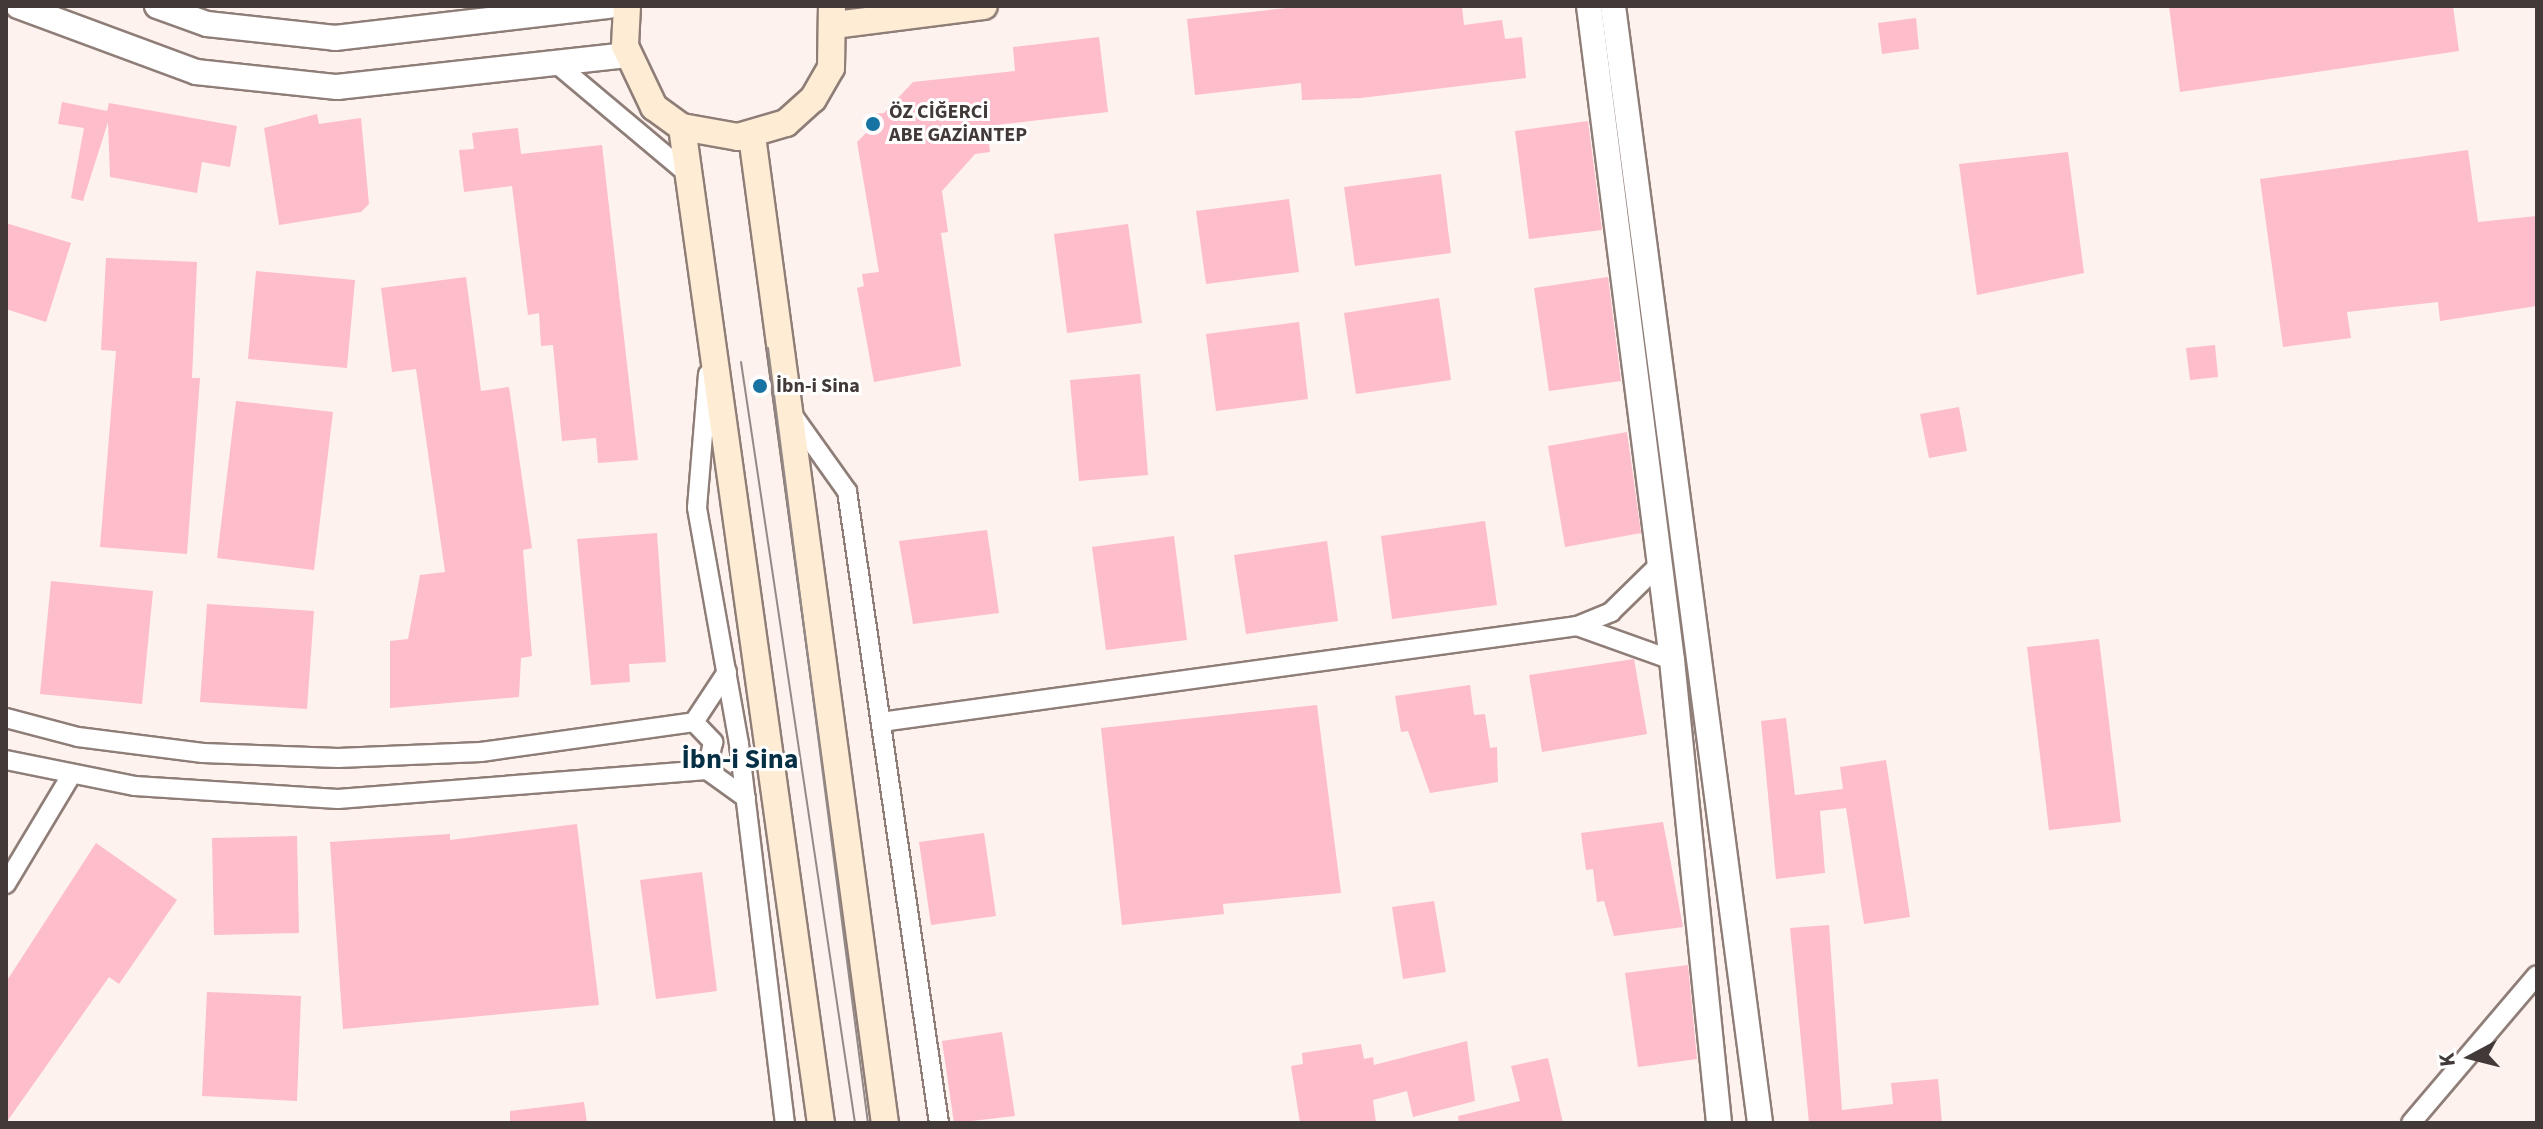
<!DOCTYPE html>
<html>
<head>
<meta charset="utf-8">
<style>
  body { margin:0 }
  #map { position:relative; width:2543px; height:1129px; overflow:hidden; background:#fdf2ee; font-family:"Source Sans 3",sans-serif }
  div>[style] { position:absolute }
  .building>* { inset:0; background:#febdca }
  .roads { filter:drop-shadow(2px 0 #8f7e78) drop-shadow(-2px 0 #8f7e78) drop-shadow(0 2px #8f7e78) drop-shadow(0 -2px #8f7e78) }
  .minor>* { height:18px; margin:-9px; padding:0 9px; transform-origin:9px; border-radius:9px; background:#fff }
  .tertiary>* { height:24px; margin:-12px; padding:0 12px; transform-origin:12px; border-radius:12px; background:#fff }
  .secondary>* { height:26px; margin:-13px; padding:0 13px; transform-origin:13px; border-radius:13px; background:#feecd4 }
  .tram>* { height:2px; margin:-1px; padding:0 1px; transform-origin:1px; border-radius:1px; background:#938987 }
  .dots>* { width:22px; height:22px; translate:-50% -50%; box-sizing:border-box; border:4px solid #fff; border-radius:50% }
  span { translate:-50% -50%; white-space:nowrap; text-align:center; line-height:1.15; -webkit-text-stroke:6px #fff; paint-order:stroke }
  .poi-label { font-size:20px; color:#423a38; font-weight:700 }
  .left { translate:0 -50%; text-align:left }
  .district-label { font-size:28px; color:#042f45; font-weight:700 }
  .frame { position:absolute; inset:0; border:8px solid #423a38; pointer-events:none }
  .north { position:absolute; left:2431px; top:1017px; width:80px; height:80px; -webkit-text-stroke:6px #fff; paint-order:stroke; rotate:263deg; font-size:22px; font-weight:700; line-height:32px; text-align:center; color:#423a38 }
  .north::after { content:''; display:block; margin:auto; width:28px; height:36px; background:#423a38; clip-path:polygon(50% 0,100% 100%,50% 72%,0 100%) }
</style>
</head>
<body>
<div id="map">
  <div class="building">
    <i style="clip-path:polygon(1305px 6px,1462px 6px,1464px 25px,1502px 20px,1505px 39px,1522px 37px,1526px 78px,1361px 98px,1302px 100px,1301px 83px,1195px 95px,1187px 19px)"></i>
    <i style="clip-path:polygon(2169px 6px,2453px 6px,2459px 51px,2180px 92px)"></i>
    <i style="clip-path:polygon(1916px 18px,1919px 49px,1882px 54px,1878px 23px)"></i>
    <i style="clip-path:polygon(1099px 37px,1108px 112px,987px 126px,990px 152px,975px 154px,942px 191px,948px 232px,941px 233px,961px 366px,874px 382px,857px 288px,864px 286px,862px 274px,879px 272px,857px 142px,870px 129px,868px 114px,884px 113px,913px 82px,1015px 71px,1013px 47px)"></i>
    <i style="clip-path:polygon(62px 102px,107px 111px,109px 103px,237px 126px,230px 167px,202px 162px,197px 193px,110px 177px,108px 122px,83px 201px,71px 198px,84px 128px,58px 124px)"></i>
    <i style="clip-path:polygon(317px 114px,319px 124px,361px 118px,369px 204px,361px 212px,279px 225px,264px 128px)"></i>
    <i style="clip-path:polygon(1588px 121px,1602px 230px,1529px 239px,1515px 131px)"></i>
    <i style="clip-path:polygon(518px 128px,521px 154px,602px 145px,638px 460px,598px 463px,596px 438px,562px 441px,553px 345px,541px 346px,539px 313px,528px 315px,512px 186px,464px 192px,459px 150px,474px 149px,472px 133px)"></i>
    <i style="clip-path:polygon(2468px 150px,2478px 222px,2537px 216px,2537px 306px,2440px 321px,2438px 302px,2347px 312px,2351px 338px,2283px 347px,2260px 179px)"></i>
    <i style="clip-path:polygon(2068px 152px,2084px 273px,1977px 295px,1959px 164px)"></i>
    <i style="clip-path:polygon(1441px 174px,1451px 253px,1355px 266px,1344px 187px)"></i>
    <i style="clip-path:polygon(1289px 199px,1299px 272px,1206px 284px,1196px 211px)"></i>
    <i style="clip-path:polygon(6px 223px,71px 243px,46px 322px,6px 309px)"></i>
    <i style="clip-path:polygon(1128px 224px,1142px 323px,1067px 333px,1054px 234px)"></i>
    <i style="clip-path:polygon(106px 258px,197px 262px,192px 378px,200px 378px,187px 554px,100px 547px,116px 351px,101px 350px)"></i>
    <i style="clip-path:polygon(256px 271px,355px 280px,347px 368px,248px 359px)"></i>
    <i style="clip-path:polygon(466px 277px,481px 391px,509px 387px,532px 548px,523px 550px,532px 656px,521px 658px,519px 697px,390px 708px,390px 641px,408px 639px,420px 575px,445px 572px,416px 369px,392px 372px,381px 288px)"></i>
    <i style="clip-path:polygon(1608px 277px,1621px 381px,1549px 391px,1534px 288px)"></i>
    <i style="clip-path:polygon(1439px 298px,1451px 380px,1356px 394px,1344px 313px)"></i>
    <i style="clip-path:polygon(1299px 322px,1308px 399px,1216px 411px,1206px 334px)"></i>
    <i style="clip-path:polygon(2215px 345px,2218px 377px,2190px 380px,2186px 348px)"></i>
    <i style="clip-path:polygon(1140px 374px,1148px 475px,1079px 481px,1070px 380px)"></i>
    <i style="clip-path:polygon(236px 401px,333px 412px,314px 570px,217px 558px)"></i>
    <i style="clip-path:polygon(1959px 407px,1967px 451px,1929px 458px,1920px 414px)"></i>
    <i style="clip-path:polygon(1627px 432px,1641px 533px,1565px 547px,1548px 446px)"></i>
    <i style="clip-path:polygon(1485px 521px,1497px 605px,1392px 619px,1381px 536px)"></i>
    <i style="clip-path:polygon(987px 530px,999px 613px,913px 624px,899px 541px)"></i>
    <i style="clip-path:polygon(657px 533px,666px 662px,629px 664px,630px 682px,591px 685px,577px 539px)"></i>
    <i style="clip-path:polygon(1174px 536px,1187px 640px,1106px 650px,1092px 547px)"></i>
    <i style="clip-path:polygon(1327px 541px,1338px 621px,1246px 634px,1234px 555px)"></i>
    <i style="clip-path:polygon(51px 581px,153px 591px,142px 704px,40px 694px)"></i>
    <i style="clip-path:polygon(207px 604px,314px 611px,307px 709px,200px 702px)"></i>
    <i style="clip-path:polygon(2099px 639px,2121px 822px,2049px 830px,2027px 647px)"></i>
    <i style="clip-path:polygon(1634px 659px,1647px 734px,1542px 752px,1529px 675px)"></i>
    <i style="clip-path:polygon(1470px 685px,1474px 715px,1485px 714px,1490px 748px,1497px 747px,1498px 782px,1430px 793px,1408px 731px,1401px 732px,1395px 696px)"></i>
    <i style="clip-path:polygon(1317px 705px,1341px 893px,1223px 904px,1224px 914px,1122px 925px,1101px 728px)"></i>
    <i style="clip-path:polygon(1786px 718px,1795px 795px,1843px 789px,1840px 767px,1886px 760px,1910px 917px,1864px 924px,1846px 808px,1820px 811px,1825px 873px,1776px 879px,1761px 721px)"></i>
    <i style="clip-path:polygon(1663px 822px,1683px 927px,1614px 936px,1604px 901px,1597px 902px,1593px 869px,1586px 870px,1581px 833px)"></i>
    <i style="clip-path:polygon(577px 824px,599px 1005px,343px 1029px,330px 842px,450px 834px,450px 840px)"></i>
    <i style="clip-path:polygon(984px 833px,996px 916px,931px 925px,919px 842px)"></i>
    <i style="clip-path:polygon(297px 836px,299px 933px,214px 935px,212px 838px)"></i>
    <i style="clip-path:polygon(96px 843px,177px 900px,119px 984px,109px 977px,6px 1123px,6px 982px)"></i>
    <i style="clip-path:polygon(702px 872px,717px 991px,656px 999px,640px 880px)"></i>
    <i style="clip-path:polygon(1434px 901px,1446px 972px,1403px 979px,1392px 907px)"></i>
    <i style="clip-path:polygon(1829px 925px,1842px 1110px,1893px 1104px,1891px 1083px,1938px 1079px,1942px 1123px,1809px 1123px,1790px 928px)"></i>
    <i style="clip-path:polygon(1688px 965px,1697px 1059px,1638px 1067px,1625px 973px)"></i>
    <i style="clip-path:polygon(207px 992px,301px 996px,297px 1101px,202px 1096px)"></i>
    <i style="clip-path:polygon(1002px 1032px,1015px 1116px,954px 1123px,942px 1041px)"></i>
    <i style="clip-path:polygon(1467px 1041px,1475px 1101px,1413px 1117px,1407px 1091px,1373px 1100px,1376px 1123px,1300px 1123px,1291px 1066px,1303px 1064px,1302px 1053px,1361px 1044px,1364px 1059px,1373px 1057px,1374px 1065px)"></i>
    <i style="clip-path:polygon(1548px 1058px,1563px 1123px,1459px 1123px,1458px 1116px,1520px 1101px,1511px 1066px)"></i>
    <i style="clip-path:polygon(584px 1102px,587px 1123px,510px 1123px,510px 1111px)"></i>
  </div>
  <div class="roads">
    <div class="minor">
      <i style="left:558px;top:65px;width:171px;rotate:40deg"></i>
      <i style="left:708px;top:374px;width:134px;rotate:94.7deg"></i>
      <i style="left:697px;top:508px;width:240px;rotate:79.9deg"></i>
      <i style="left:739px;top:744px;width:382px;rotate:83.1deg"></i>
      <i style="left:792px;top:414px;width:95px;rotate:54.5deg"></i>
      <i style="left:847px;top:491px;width:639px;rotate:81.72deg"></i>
      <i style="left:1577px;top:626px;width:101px;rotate:19.7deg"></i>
      <i style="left:6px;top:718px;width:74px;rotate:14.8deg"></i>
      <i style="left:78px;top:737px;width:126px;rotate:7.3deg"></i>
      <i style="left:203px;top:753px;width:135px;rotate:2.1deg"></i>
      <i style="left:338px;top:758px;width:143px;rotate:-2.4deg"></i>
      <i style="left:481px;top:752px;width:215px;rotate:-8deg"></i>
      <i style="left:694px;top:722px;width:60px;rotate:-56.6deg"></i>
      <i style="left:694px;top:722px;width:28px;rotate:46deg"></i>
      <i style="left:713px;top:742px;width:29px;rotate:102deg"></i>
      <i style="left:881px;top:722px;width:703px;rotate:-7.85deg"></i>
      <i style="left:1577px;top:626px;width:37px;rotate:-22deg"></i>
      <i style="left:1611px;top:612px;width:70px;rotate:-44.4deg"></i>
      <i style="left:6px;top:760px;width:132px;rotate:11.4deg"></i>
      <i style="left:135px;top:786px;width:203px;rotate:3.7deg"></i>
      <i style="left:338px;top:799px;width:370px;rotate:-4.5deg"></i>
      <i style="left:707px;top:770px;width:48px;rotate:35.7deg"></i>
      <i style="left:6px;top:884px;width:125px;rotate:-59.1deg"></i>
      <i style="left:2411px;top:1123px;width:194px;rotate:-49.6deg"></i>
    </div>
    <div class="tertiary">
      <i style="left:18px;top:6px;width:190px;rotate:20.3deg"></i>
      <i style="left:196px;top:72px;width:142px;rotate:6.1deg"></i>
      <i style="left:337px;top:87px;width:292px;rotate:-6.3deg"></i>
      <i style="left:157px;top:6px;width:53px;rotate:19.8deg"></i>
      <i style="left:207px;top:24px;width:129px;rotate:6.2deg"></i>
      <i style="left:335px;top:38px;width:276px;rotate:-6.7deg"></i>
      <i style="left:1589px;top:6px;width:659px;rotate:82.77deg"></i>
      <i style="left:1672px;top:660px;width:465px;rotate:84.2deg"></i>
      <i style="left:1613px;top:6px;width:1127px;rotate:82.5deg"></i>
    </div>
    <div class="secondary">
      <i style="left:627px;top:6px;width:40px;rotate:92.9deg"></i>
      <i style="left:625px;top:46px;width:68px;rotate:64.6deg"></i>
      <i style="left:654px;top:107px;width:34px;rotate:36deg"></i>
      <i style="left:682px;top:127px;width:57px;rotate:10.1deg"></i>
      <i style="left:738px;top:137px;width:50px;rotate:-16.3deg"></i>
      <i style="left:786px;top:123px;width:36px;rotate:-42deg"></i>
      <i style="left:813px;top:99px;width:36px;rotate:-60deg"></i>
      <i style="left:831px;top:68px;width:62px;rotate:-89.1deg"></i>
      <i style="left:835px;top:25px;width:150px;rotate:-7.3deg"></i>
      <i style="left:682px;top:127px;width:1006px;rotate:82.06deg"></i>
      <i style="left:752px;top:136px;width:996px;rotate:82.33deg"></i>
    </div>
  </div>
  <div class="tram">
    <i style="left:768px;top:348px;width:781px;rotate:82.65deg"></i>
    <i style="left:741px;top:362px;width:769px;rotate:81.48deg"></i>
  </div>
  <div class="dots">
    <i style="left:873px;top:124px;background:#1773a1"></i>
    <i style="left:760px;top:386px;background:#1773a1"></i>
  </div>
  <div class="poi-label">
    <span class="left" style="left:889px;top:124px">ÖZ CİĞERCİ<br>ABE GAZİANTEP</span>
    <span class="left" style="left:776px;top:386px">İbn-i Sina</span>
  </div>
  <div class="district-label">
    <span style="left:740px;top:759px">İbn-i Sina</span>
  </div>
  <div class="frame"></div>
  <div class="north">K</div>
</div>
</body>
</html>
